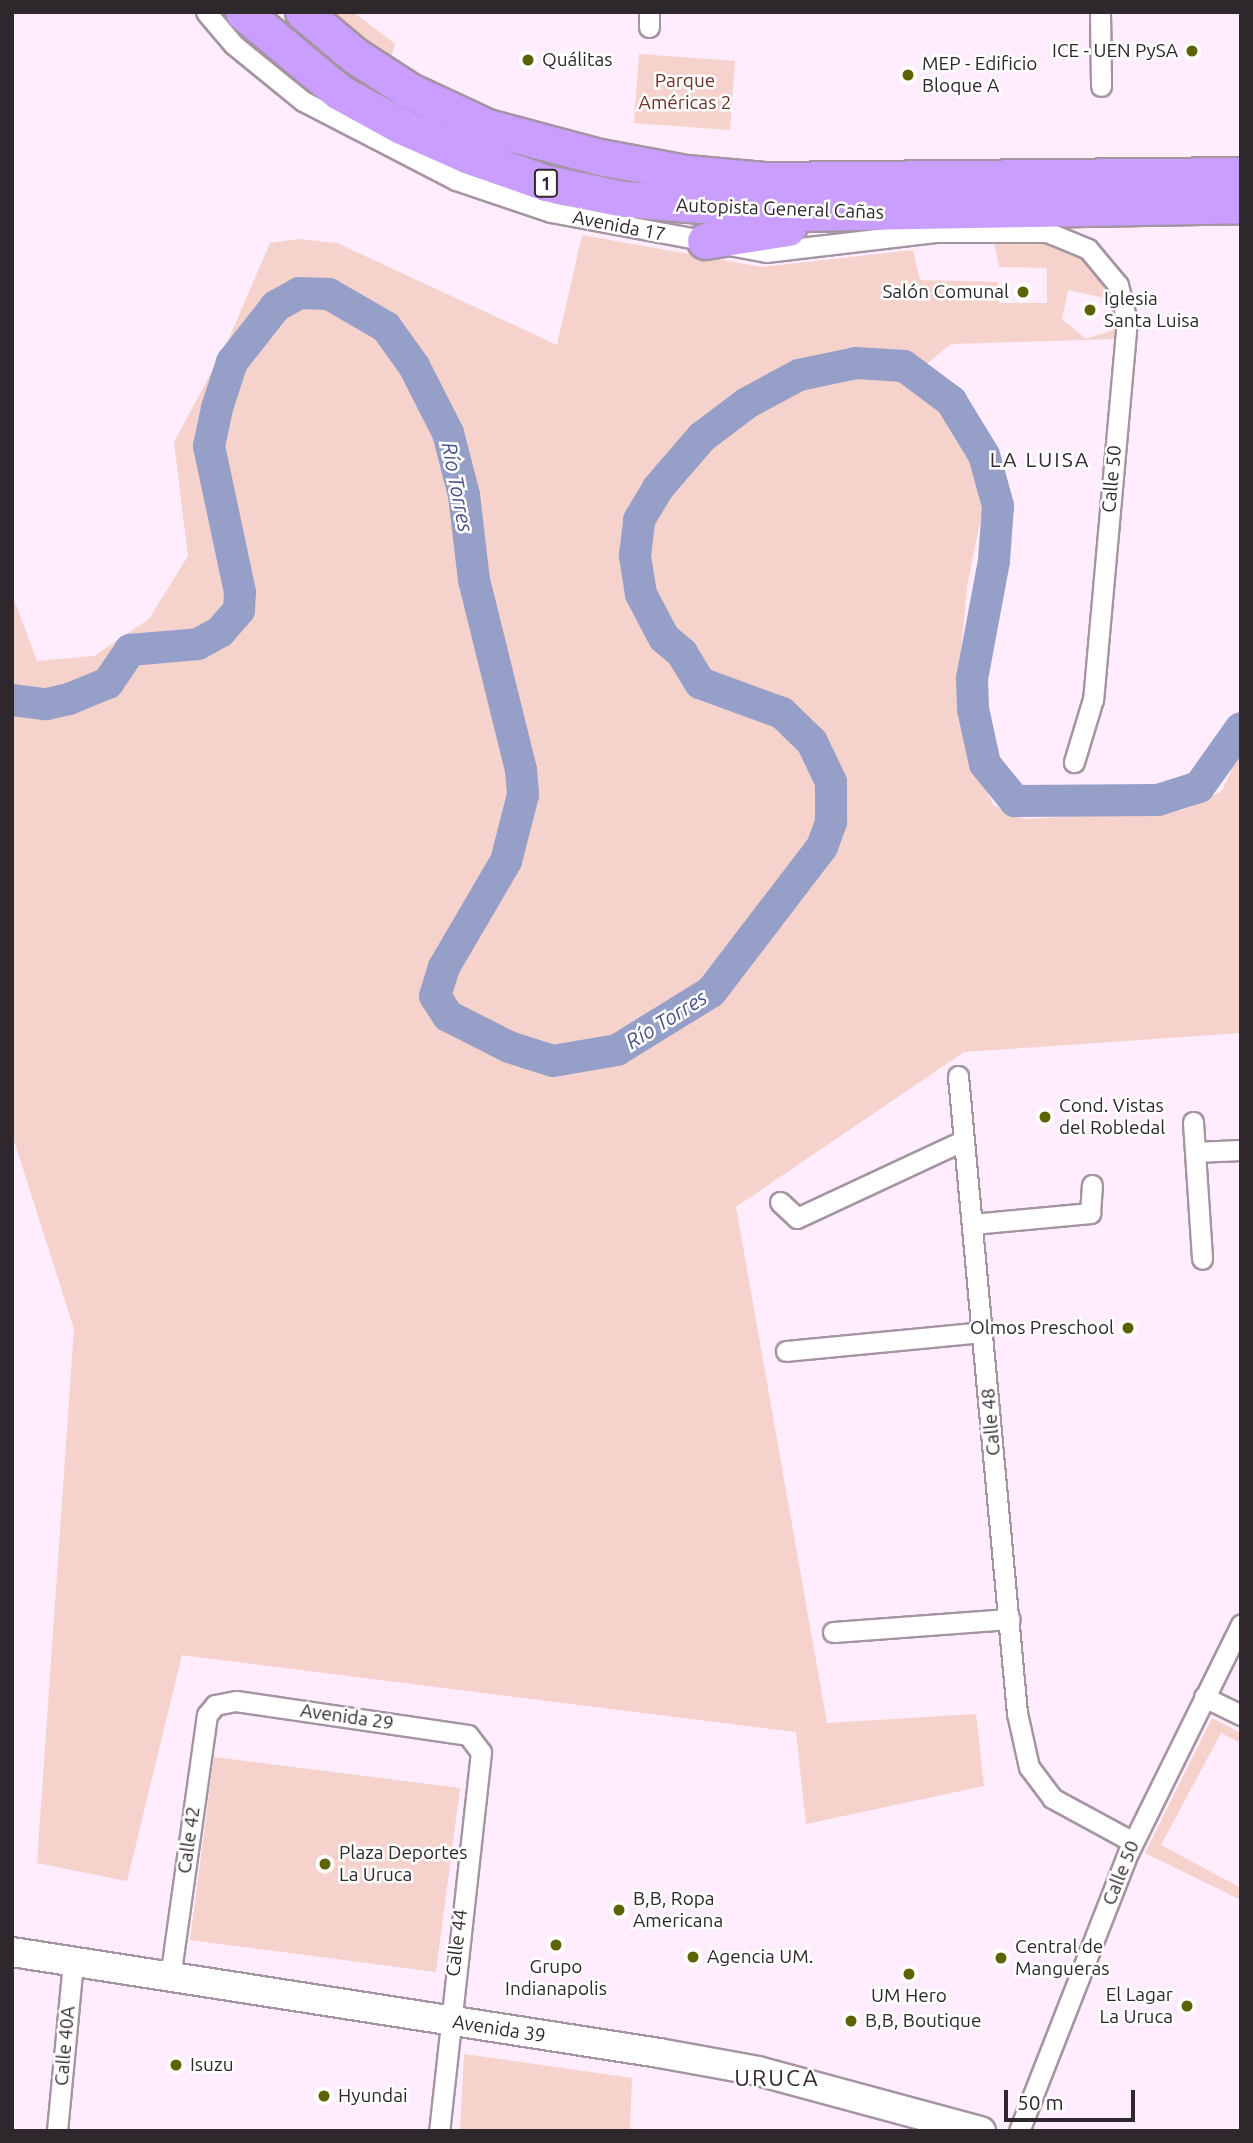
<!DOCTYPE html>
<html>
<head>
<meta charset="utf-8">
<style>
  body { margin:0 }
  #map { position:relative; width:1253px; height:2143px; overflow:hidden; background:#ffecfc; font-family:Ubuntu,sans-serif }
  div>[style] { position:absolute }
  .green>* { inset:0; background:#f5d2cc }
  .river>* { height:32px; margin:-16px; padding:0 16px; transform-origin:16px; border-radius:16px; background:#959fc8 }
  .roads { filter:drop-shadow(2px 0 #a594a2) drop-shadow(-2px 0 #a594a2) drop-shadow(0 2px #a594a2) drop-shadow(0 -2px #a594a2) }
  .street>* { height:19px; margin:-9.5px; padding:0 9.5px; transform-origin:9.5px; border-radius:9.5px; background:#fff }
  .secondary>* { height:28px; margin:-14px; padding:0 14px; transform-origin:14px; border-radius:14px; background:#fff }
  .highway>* { height:35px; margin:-17.5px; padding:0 17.5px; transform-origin:17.5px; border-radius:17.5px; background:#c99eff }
  .dots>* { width:19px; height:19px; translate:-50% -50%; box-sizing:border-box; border:4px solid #fff; border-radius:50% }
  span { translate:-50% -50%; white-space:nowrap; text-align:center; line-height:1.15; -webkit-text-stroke:5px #fff; paint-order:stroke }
  .shield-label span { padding:2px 5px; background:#fff; border:2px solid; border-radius:5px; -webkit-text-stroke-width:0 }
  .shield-label { font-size:18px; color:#2e272c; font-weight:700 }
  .poi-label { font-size:19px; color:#2e272c }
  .right { translate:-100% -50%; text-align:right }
  .left { translate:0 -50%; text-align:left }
  .park-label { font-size:19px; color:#6e2f27 }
  .street-label { font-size:19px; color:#2e272c }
  .neighbourhood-label { font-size:21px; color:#372935; letter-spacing:2px }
  .water-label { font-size:21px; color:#485189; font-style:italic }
  .quarter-label { font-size:23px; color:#372935; letter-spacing:2px }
  .frame { position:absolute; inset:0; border:14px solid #2e272c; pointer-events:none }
  .scale { position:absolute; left:1004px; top:2090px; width:131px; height:32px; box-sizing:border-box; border:4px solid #2e272c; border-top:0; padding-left:9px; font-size:21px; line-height:24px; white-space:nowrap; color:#2e272c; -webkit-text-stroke:5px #fff; paint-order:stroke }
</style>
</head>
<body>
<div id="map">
  <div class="green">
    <i style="clip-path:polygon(316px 12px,353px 12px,395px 44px,387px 69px)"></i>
    <i style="clip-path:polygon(639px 54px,735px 61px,730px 130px,634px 123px)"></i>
    <i style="clip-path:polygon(evenodd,582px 235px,762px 267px,913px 250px,920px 280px,998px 282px,999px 303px,1047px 303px,1047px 268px,999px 267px,994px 241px,1049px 243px,1085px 260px,1119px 301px,1118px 339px,951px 344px,903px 383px,942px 411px,967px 455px,984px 503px,967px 586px,959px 673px,969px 750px,993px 805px,1025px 819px,1184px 810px,1222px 791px,1241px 749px,1241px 1033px,964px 1052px,736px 1207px,827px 1723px,976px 1714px,984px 1786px,806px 1824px,796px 1732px,182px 1655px,127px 1881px,37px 1863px,74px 1329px,12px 1134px,12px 594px,37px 661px,94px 656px,149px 619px,188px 556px,174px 442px,226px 345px,270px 243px,298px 239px,337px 243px,557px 345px,582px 235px,1068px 290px,1119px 301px,1113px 330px,1086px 339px,1062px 319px,1068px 290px)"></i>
    <i style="clip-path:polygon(1212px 1718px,1241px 1733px,1241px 1743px,1221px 1733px,1161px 1845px,1241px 1888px,1241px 1900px,1145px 1853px)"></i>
    <i style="clip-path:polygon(214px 1757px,460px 1788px,436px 1972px,190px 1940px)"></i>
    <i style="clip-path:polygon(464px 2054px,632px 2078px,630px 2131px,460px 2131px)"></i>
  </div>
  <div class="river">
    <i style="left:12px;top:700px;width:35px;rotate:7deg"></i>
    <i style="left:47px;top:704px;width:23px;rotate:-13deg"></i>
    <i style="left:69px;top:699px;width:42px;rotate:-22.3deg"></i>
    <i style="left:108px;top:683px;width:40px;rotate:-56deg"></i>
    <i style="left:130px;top:650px;width:68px;rotate:-5deg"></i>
    <i style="left:198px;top:644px;width:25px;rotate:-29deg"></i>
    <i style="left:220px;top:632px;width:29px;rotate:-49deg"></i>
    <i style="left:239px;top:610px;width:18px;rotate:-87deg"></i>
    <i style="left:240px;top:592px;width:149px;rotate:-102deg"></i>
    <i style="left:209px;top:446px;width:39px;rotate:-78deg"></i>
    <i style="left:217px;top:408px;width:48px;rotate:-71.9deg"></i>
    <i style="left:232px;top:362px;width:71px;rotate:-51.8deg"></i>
    <i style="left:276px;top:306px;width:26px;rotate:-29deg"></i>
    <i style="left:299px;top:293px;width:30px;rotate:2deg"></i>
    <i style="left:329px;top:294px;width:66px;rotate:30.1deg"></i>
    <i style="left:386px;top:327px;width:48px;rotate:54.3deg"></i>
    <i style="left:414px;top:366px;width:75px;rotate:63.1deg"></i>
    <i style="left:448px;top:433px;width:64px;rotate:75.5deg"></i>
    <i style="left:464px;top:495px;width:86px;rotate:83.3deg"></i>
    <i style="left:474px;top:580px;width:196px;rotate:76.1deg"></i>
    <i style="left:521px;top:770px;width:25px;rotate:85deg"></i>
    <i style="left:523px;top:795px;width:68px;rotate:104.4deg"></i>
    <i style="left:506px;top:861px;width:123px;rotate:120.3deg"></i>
    <i style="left:444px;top:967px;width:30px;rotate:107deg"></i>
    <i style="left:435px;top:996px;width:24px;rotate:57deg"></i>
    <i style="left:448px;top:1016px;width:68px;rotate:26.9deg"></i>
    <i style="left:509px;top:1047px;width:46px;rotate:17.7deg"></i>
    <i style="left:553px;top:1061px;width:65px;rotate:-9.8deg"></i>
    <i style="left:617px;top:1050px;width:110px;rotate:-31.7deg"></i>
    <i style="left:711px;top:992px;width:183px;rotate:-52.6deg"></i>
    <i style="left:822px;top:847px;width:27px;rotate:-70deg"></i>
    <i style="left:831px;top:822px;width:40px;rotate:-90deg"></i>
    <i style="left:831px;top:782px;width:44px;rotate:-115.4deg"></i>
    <i style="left:812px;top:742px;width:42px;rotate:-136deg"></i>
    <i style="left:782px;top:713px;width:87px;rotate:-159.9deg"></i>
    <i style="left:700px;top:683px;width:35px;rotate:-121deg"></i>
    <i style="left:682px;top:653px;width:23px;rotate:-140deg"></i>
    <i style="left:664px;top:638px;width:50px;rotate:-117.6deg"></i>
    <i style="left:641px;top:594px;width:39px;rotate:-99deg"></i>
    <i style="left:635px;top:555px;width:35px;rotate:-83deg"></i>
    <i style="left:639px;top:520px;width:37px;rotate:-59deg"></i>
    <i style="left:658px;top:488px;width:67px;rotate:-49.2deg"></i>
    <i style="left:702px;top:437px;width:56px;rotate:-37.1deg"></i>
    <i style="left:747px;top:403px;width:59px;rotate:-28.3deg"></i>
    <i style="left:799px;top:375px;width:58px;rotate:-11.9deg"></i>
    <i style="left:856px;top:363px;width:48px;rotate:3.6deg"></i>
    <i style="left:904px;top:366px;width:59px;rotate:36.7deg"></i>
    <i style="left:951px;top:401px;width:63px;rotate:58.6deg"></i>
    <i style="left:984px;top:455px;width:53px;rotate:74.6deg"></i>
    <i style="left:998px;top:506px;width:55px;rotate:94.2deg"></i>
    <i style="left:994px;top:561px;width:120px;rotate:100.6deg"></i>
    <i style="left:972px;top:679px;width:30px;rotate:88deg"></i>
    <i style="left:973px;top:709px;width:56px;rotate:77.7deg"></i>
    <i style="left:985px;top:764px;width:48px;rotate:51deg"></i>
    <i style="left:1015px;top:801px;width:143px;rotate:-0.4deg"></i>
    <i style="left:1158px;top:800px;width:43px;rotate:-17.6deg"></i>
    <i style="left:1199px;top:787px;width:72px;rotate:-54.6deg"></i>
  </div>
  <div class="roads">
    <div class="street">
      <i style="left:206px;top:12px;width:43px;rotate:49.7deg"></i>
      <i style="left:234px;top:45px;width:89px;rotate:39.1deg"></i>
      <i style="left:303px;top:101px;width:172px;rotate:27.3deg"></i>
      <i style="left:456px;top:180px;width:100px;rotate:18.6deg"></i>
      <i style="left:551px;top:212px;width:219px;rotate:10.5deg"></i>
      <i style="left:766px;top:252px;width:170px;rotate:-6.7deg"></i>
      <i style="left:935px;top:232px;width:112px"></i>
      <i style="left:1047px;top:232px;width:44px;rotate:22.5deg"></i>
      <i style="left:1088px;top:249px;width:47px;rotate:50.2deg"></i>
      <i style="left:1118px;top:285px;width:36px;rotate:76deg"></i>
      <i style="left:1127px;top:320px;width:381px;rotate:95.1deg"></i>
      <i style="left:1093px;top:699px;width:66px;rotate:106.8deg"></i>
      <i style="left:1100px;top:12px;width:74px;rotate:89.2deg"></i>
      <i style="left:649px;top:27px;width:15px;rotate:-90deg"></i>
      <i style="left:958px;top:1076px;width:640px;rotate:84.71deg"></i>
      <i style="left:1017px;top:1713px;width:55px;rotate:77.5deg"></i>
      <i style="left:1029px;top:1767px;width:39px;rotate:53deg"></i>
      <i style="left:1052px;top:1798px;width:92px;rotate:28.5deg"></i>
      <i style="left:1193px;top:1122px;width:137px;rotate:86.2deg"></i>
      <i style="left:1195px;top:1152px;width:46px;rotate:-2.5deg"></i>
      <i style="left:780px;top:1202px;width:23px;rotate:43deg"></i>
      <i style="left:797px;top:1218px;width:184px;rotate:-25deg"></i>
      <i style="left:972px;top:1224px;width:119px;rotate:-5.3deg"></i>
      <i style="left:1090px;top:1213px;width:28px;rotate:-86deg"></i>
      <i style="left:786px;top:1351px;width:198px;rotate:-5.5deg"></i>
      <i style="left:833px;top:1632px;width:177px;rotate:-4.2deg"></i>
      <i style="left:1204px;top:1697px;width:41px;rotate:25.9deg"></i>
      <i style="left:170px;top:1978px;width:266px;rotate:-82deg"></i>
      <i style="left:207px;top:1715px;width:13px;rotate:-51deg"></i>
      <i style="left:215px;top:1705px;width:21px;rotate:-11deg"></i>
      <i style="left:236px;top:1701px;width:234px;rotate:8.3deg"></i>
      <i style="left:468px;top:1735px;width:21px;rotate:53deg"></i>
      <i style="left:481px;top:1752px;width:381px;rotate:96.3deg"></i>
      <i style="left:57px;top:2131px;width:170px;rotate:-84.6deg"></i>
      <i style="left:1019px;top:2131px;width:299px;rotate:-68.6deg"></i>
      <i style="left:1128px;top:1853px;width:255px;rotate:-63.7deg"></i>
    </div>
    <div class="secondary">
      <i style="left:12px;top:1952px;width:655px;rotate:8.87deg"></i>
      <i style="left:659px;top:2053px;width:101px;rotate:10.3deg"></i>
      <i style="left:758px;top:2071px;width:231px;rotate:15.1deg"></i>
    </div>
    <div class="highway">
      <i style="left:243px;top:12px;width:125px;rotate:39.8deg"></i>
      <i style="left:339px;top:92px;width:71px;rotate:28.7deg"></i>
      <i style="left:401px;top:126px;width:72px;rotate:23.7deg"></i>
      <i style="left:467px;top:155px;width:84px;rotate:19.5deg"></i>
      <i style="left:546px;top:183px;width:80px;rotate:11.6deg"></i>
      <i style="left:624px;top:199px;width:180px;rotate:4.5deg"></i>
      <i style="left:803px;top:213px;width:438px;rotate:-1deg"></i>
      <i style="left:303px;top:12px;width:67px;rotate:40.1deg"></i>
      <i style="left:354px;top:55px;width:64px;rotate:32.9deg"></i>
      <i style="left:408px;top:90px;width:87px;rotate:25.1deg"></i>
      <i style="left:487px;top:127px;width:117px;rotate:14.9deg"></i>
      <i style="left:600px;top:157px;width:87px;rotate:10.5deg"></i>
      <i style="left:686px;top:173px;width:78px;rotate:5.1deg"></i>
      <i style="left:764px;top:180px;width:477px;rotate:-0.6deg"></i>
      <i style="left:705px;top:241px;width:84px;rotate:-8.9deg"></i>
    </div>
  </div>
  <div class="dots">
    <i style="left:1192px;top:51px;background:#5c6300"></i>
    <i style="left:528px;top:60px;background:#5c6300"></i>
    <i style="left:908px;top:75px;background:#5c6300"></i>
    <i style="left:1023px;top:292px;background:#5c6300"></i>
    <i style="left:1090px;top:310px;background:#5c6300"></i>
    <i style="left:1045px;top:1117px;background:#5c6300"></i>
    <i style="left:1128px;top:1328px;background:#5c6300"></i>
    <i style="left:325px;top:1864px;background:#5c6300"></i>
    <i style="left:619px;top:1910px;background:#5c6300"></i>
    <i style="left:556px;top:1945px;background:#5c6300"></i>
    <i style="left:693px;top:1957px;background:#5c6300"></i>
    <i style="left:1001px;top:1958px;background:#5c6300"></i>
    <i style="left:909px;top:1974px;background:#5c6300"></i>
    <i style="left:1187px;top:2006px;background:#5c6300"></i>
    <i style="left:851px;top:2021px;background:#5c6300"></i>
    <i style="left:176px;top:2065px;background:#5c6300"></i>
    <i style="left:324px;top:2096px;background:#5c6300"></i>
  </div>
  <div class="shield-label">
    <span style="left:546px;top:183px">1</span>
  </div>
  <div class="poi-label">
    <span class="right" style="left:1178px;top:51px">ICE - UEN PySA</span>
    <span class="left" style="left:542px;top:60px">Quálitas</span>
    <span class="left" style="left:922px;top:75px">MEP - Edificio<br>Bloque A</span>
    <span class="right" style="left:1009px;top:292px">Salón Comunal</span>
    <span class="left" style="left:1104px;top:310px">Iglesia<br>Santa Luisa</span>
    <span class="left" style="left:1059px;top:1117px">Cond. Vistas<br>del Robledal</span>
    <span class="right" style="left:1114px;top:1328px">Olmos Preschool</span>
    <span class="left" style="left:339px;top:1864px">Plaza Deportes<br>La Uruca</span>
    <span class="left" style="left:633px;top:1910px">B,B, Ropa<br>Americana</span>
    <span class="left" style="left:1015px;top:1958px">Central de<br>Mangueras</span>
    <span class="left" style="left:707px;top:1957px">Agencia UM.</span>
    <span style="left:556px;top:1978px">Grupo<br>Indianapolis</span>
    <span class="right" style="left:1173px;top:2006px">El Lagar<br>La Uruca</span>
    <span style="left:909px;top:1996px">UM Hero</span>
    <span class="left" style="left:865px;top:2021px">B,B, Boutique</span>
    <span class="left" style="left:190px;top:2065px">Isuzu</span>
    <span class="left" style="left:338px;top:2096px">Hyundai</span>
  </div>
  <div class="park-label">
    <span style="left:685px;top:92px">Parque<br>Américas 2</span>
  </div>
  <div class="street-label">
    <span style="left:780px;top:209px;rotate:2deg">Autopista General Cañas</span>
    <span style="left:619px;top:226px;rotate:11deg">Avenida 17</span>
    <span style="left:1112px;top:479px;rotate:-85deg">Calle 50</span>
    <span style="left:991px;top:1422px;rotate:-95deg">Calle 48</span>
    <span style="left:347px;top:1717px;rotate:8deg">Avenida 29</span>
    <span style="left:189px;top:1840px;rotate:-82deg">Calle 42</span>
    <span style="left:1121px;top:1873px;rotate:-68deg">Calle 50</span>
    <span style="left:457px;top:1943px;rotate:-83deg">Calle 44</span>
    <span style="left:499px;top:2029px;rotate:9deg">Avenida 39</span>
    <span style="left:65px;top:2046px;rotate:-85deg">Calle 40A</span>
  </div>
  <div class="neighbourhood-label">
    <span style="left:1040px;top:459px">LA LUISA</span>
  </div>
  <div class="water-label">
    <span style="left:458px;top:487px;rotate:79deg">Río Torres</span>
    <span style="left:666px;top:1019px;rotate:-32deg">Río Torres</span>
  </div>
  <div class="quarter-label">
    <span style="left:777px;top:2078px">URUCA</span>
  </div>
  <div class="frame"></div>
  <div class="scale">50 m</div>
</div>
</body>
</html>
